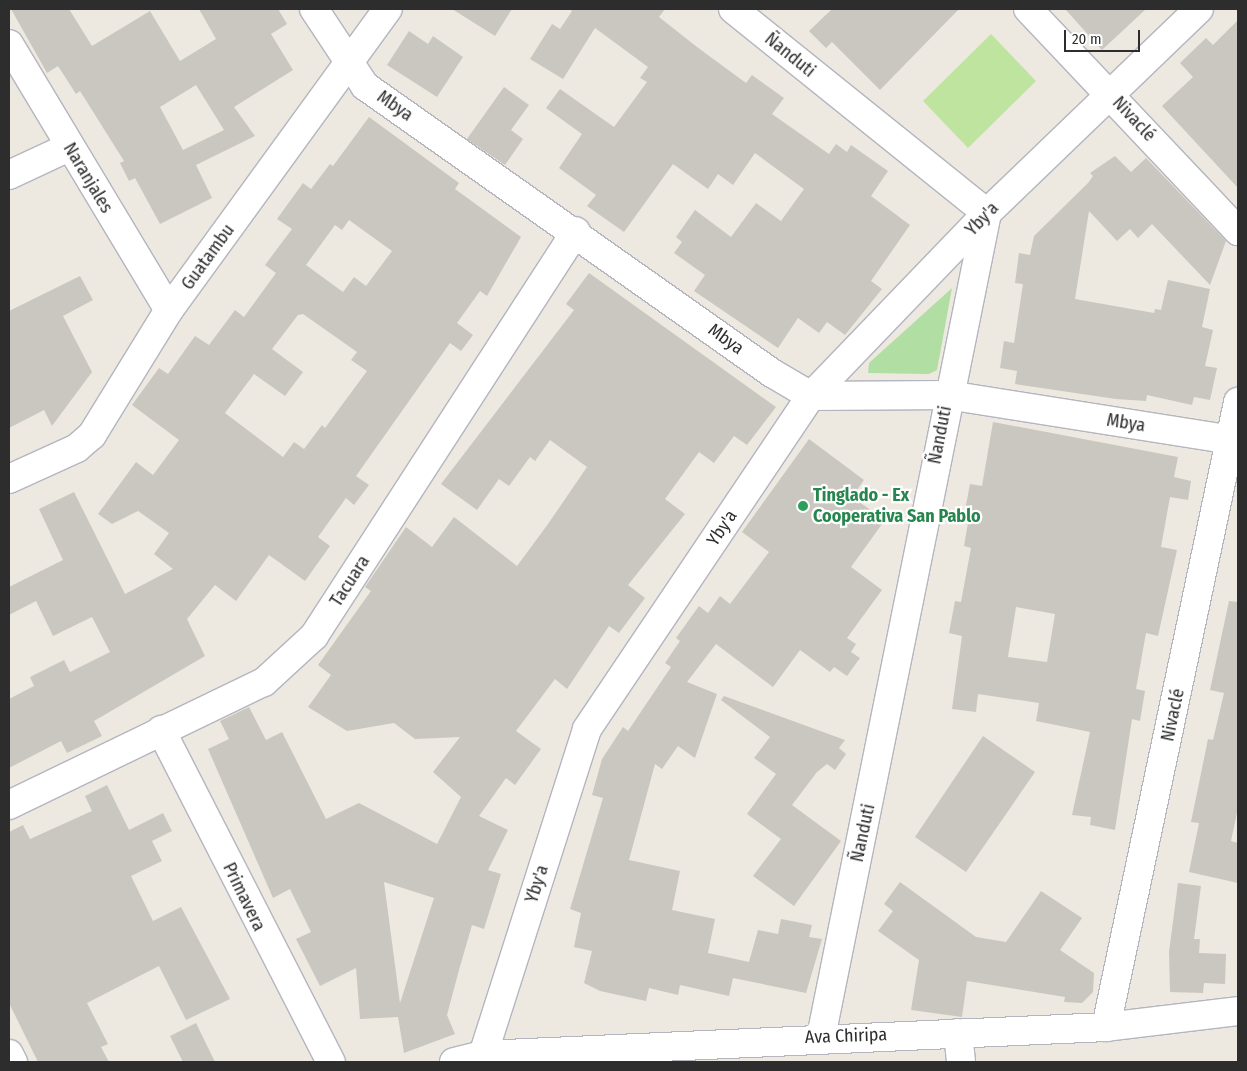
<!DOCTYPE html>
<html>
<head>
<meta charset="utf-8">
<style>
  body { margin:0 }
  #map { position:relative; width:1247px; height:1071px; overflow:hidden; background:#ede9e1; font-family:"Fira Sans Condensed",sans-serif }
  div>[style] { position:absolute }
  .green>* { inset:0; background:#b0dea3 }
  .pitch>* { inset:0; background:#bfe4a0 }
  .building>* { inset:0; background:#c9c7bf }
  .roads { filter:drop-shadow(1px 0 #b4b5bf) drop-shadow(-1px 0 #b4b5bf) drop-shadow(0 1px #b4b5bf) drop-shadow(0 -1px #b4b5bf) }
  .minor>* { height:28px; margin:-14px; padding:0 14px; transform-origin:14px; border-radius:14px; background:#fff }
  .dots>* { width:14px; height:14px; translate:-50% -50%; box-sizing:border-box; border:2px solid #fff; border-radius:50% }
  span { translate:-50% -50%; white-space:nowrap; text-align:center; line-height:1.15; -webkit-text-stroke:4.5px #fff; paint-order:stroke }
  .street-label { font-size:18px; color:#2d2d2d }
  .leisure-label { font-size:18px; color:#27864d; font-weight:700 }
  .left { translate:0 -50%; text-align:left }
  .frame { position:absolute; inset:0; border:10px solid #2d2d2d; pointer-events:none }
  .scale { position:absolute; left:1064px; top:30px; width:76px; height:22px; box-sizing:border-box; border:2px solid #2d2d2d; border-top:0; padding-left:6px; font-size:15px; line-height:18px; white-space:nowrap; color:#2d2d2d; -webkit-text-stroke:4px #fff; paint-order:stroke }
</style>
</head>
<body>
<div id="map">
  <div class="green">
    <i style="clip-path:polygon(952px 288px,937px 370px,929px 374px,868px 373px,869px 363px)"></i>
  </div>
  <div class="pitch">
    <i style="clip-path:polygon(991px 34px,1036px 81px,968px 148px,923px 101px)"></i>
  </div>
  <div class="building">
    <i style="clip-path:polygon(evenodd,11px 9px,69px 9px,92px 46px,150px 11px,180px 61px,216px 39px,199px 9px,278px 9px,287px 24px,271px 34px,293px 70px,234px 107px,255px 136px,196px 165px,212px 198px,160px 224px,135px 178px,129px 181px,120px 163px,124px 161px,80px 91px,76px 94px,58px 66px,47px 73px,11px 9px,196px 85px,224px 130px,183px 150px,160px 107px,196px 85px)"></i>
    <i style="clip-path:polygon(452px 9px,512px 9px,495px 36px)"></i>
    <i style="clip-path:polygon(569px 9px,665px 9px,659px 17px,697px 47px,746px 83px,752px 75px,784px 98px,772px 114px,829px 154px,836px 144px,847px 152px,851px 145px,888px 171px,871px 196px,910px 225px,871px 281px,882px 289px,845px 335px,827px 322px,819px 333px,798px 318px,778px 348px,694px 291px,705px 275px,674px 253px,682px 242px,676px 237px,695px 210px,731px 237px,756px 203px,781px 221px,804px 189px,755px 153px,733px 185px,718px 174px,708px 189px,673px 164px,624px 232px,587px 206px,596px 195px,559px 168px,582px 134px,546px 108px,560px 89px,614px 127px,647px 82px,640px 78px,648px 67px,595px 28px,563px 79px,530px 59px,552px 24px,560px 29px,572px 11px)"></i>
    <i style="clip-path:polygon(832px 9px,959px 9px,880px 90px,832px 42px,826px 48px,809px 31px)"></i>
    <i style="clip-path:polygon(1065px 9px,1146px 9px,1102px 50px)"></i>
    <i style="clip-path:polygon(1238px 20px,1238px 188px,1162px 106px,1193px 77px,1180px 63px,1206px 38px,1213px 45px)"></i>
    <i style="clip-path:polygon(409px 31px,428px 44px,433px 36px,463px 57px,437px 97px,387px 65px)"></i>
    <i style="clip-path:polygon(504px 87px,529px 105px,511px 130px,523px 139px,505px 165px,467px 139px)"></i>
    <i style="clip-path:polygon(evenodd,369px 117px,459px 183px,455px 189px,521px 237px,487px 296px,480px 291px,457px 323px,473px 335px,461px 351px,450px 343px,356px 476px,369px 485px,354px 505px,346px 498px,318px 537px,330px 546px,305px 581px,269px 555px,236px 601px,215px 585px,187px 619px,205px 656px,94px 721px,102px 736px,67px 753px,61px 741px,9px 768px,9px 699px,34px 686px,30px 677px,64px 660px,70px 672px,110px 652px,92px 617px,53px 636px,36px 601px,9px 615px,9px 587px,63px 560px,39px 509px,74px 492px,125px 594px,173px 569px,154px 554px,169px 533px,138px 511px,112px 524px,98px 514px,136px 462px,153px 475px,179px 440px,132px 405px,159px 368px,168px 374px,195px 336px,209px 345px,235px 310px,244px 317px,276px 273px,265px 265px,292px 229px,277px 219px,303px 183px,311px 189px,330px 164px,333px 166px,369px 117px,349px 220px,392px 251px,366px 286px,354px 277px,343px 292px,306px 265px,335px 225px,342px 230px,349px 220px,369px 117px,303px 314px,357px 352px,351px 360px,367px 371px,325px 428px,322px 425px,304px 449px,294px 442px,283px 457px,225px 413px,254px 374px,285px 396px,303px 372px,272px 349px,298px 315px,303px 314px)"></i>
    <i style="clip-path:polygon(1115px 156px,1131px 172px,1146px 158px,1226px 241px,1210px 285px,1152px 224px,1138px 238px,1130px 229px,1117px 241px,1089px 211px,1075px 299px,1154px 313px,1155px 309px,1161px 310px,1168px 280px,1210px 289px,1202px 327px,1213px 330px,1205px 366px,1217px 368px,1210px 400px,1194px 397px,1192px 405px,1147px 395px,1146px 401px,1116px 399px,1015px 384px,1017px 371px,1000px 368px,1004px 341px,1014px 343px,1023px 284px,1015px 283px,1019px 253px,1030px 255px,1034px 236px,1088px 183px,1093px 176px,1090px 173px)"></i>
    <i style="clip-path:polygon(evenodd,589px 273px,776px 407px,747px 445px,734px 436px,714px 463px,699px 452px,665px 499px,685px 514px,628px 585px,645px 598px,619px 633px,609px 626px,567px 689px,555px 679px,516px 731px,541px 749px,515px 785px,506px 778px,479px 816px,508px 830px,488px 870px,501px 874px,484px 929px,472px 925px,459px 970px,447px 1015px,455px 1034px,404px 1053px,398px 1017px,360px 1019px,356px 968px,320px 986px,296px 939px,311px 932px,290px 889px,273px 898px,208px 749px,229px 739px,220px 721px,249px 707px,266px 740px,282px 732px,326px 819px,359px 803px,437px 844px,461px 797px,433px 772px,460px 737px,415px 739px,394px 723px,347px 731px,308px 707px,331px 675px,318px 665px,371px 591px,365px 587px,406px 527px,432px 547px,454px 517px,517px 566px,548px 524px,587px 467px,550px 440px,535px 461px,530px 457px,509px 486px,499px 479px,477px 510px,441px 484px,574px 310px,566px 304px,589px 273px,384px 882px,434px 898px,400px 1003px,384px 882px)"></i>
    <i style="clip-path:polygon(80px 276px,93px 300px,63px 316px,92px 372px,52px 426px,44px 410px,9px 428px,9px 311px)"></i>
    <i style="clip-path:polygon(evenodd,993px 422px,1178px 457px,1174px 477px,1191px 481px,1188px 500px,1170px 497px,1161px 547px,1177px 550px,1158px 636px,1146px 633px,1136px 689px,1145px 691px,1140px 721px,1132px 719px,1115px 830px,1090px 825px,1091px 817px,1072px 815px,1090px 732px,1036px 721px,1039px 703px,978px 694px,976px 712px,952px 709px,962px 636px,949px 633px,955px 601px,961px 602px,971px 548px,964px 546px,970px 511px,965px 510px,970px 484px,982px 486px,993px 422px,1016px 607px,1055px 614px,1047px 662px,1008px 657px,1016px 607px)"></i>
    <i style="clip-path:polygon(809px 439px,864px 480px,852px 497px,885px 520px,851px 567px,882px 590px,847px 638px,856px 644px,851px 652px,860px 658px,847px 676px,834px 667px,830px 672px,800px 650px,773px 687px,716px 644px,687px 682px,717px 694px,695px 758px,678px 746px,662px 769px,655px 764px,629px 860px,680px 871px,672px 910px,715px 919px,708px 953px,749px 962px,758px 930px,778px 934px,781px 919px,812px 925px,809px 937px,822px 939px,806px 993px,733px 978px,729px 996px,680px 985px,678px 995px,649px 988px,646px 1001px,600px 991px,584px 983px,592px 951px,574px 947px,581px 913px,570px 909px,603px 798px,592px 795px,602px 759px,623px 727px,628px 731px,671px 667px,665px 663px,680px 641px,676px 638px,699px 606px,708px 613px,720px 596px,730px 604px,769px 552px,742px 532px)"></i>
    <i style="clip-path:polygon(1229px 601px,1238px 602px,1238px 808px,1231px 841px,1238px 843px,1238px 883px,1189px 872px,1199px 823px,1191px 822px,1208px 739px,1213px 740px,1224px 693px,1210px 690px)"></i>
    <i style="clip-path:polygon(724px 696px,845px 740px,839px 748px,846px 754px,835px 770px,827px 764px,817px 772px,792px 805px,841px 841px,794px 906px,753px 876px,781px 839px,747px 814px,776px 774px,754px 758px,770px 737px,721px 700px)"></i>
    <i style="clip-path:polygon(983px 736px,1035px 772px,966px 872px,915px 837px)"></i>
    <i style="clip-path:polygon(107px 785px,129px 830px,163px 813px,172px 831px,152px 841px,162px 861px,131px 876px,153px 921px,181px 907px,230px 999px,186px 1020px,159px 966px,87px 1003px,108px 1044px,101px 1047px,109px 1062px,38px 1062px,9px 1003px,9px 832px,23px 825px,30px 839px,92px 811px,85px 796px)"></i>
    <i style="clip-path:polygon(900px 882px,976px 937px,1006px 942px,1041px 891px,1082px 918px,1060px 950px,1094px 973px,1093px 992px,1082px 1003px,1064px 1002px,1065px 997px,967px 981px,962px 1017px,911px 1010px,919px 960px,878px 931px,893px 911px,884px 904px)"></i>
    <i style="clip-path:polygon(1178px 883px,1201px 886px,1194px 939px,1200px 939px,1199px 953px,1226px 954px,1225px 984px,1204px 983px,1203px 993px,1170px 992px,1169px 952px)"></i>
    <i style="clip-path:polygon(196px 1023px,215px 1062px,183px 1062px,170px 1036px)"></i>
  </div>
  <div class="roads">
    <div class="minor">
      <i style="left:314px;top:9px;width:92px;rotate:56.5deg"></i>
      <i style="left:365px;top:86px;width:498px;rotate:35.2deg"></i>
      <i style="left:772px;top:373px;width:45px;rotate:30.5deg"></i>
      <i style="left:811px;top:396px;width:137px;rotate:-0.4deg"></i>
      <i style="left:948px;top:395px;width:294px;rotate:9deg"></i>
      <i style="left:733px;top:9px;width:326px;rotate:38.8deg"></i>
      <i style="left:987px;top:213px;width:841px;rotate:101.39deg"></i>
      <i style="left:1028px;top:9px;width:306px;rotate:46.6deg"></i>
      <i style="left:9px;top:44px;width:310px;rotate:59deg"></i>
      <i style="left:9px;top:175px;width:66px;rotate:-25deg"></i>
      <i style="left:9px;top:479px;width:75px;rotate:-24.5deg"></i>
      <i style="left:77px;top:448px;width:20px;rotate:-41deg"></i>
      <i style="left:92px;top:435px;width:147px;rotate:-58.4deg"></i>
      <i style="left:169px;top:310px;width:372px;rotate:-54deg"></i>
      <i style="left:161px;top:730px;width:373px;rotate:62.9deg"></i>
      <i style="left:9px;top:805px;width:283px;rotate:-25.8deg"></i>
      <i style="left:264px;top:682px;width:68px;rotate:-42.6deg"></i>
      <i style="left:314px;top:636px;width:482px;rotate:-57.1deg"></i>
      <i style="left:1106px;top:1027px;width:639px;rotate:-78.07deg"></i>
      <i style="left:958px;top:1033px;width:29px;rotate:84deg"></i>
      <i style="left:9px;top:1054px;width:9px;rotate:63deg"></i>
      <i style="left:483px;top:1055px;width:342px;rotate:-72.3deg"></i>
      <i style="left:587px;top:729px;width:401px;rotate:-56.1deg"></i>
      <i style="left:811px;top:396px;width:254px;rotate:-46.1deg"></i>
      <i style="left:987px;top:213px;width:294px;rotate:-43.9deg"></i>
      <i style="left:454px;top:1062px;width:30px;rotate:-14deg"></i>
      <i style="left:483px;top:1055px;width:624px;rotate:-2.57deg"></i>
      <i style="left:1106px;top:1027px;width:133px;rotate:-6.9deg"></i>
    </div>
  </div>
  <div class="dots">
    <i style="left:803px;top:506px;background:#2e9e5b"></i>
  </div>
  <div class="street-label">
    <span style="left:790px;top:55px;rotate:39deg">Ñanduti</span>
    <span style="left:395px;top:106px;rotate:35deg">Mbya</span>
    <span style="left:1134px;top:119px;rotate:47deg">Nivaclé</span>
    <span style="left:88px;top:178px;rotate:59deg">Naranjales</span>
    <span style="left:982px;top:219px;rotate:-46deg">Yby'a</span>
    <span style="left:208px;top:257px;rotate:-54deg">Guatambu</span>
    <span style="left:726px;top:339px;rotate:36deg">Mbya</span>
    <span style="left:1126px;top:423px;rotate:9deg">Mbya</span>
    <span style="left:940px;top:435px;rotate:-79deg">Ñanduti</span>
    <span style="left:722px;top:528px;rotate:-56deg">Yby'a</span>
    <span style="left:350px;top:581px;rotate:-57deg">Tacuara</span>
    <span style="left:1173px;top:715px;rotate:-78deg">Nivaclé</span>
    <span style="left:863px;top:833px;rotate:-78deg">Ñanduti</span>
    <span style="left:537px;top:884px;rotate:-72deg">Yby'a</span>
    <span style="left:244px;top:897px;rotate:64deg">Primavera</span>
    <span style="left:846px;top:1036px;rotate:-2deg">Ava Chiripa</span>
  </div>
  <div class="leisure-label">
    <span class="left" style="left:813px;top:506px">Tinglado - Ex<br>Cooperativa San Pablo</span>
  </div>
  <div class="frame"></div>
  <div class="scale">20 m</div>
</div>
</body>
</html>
